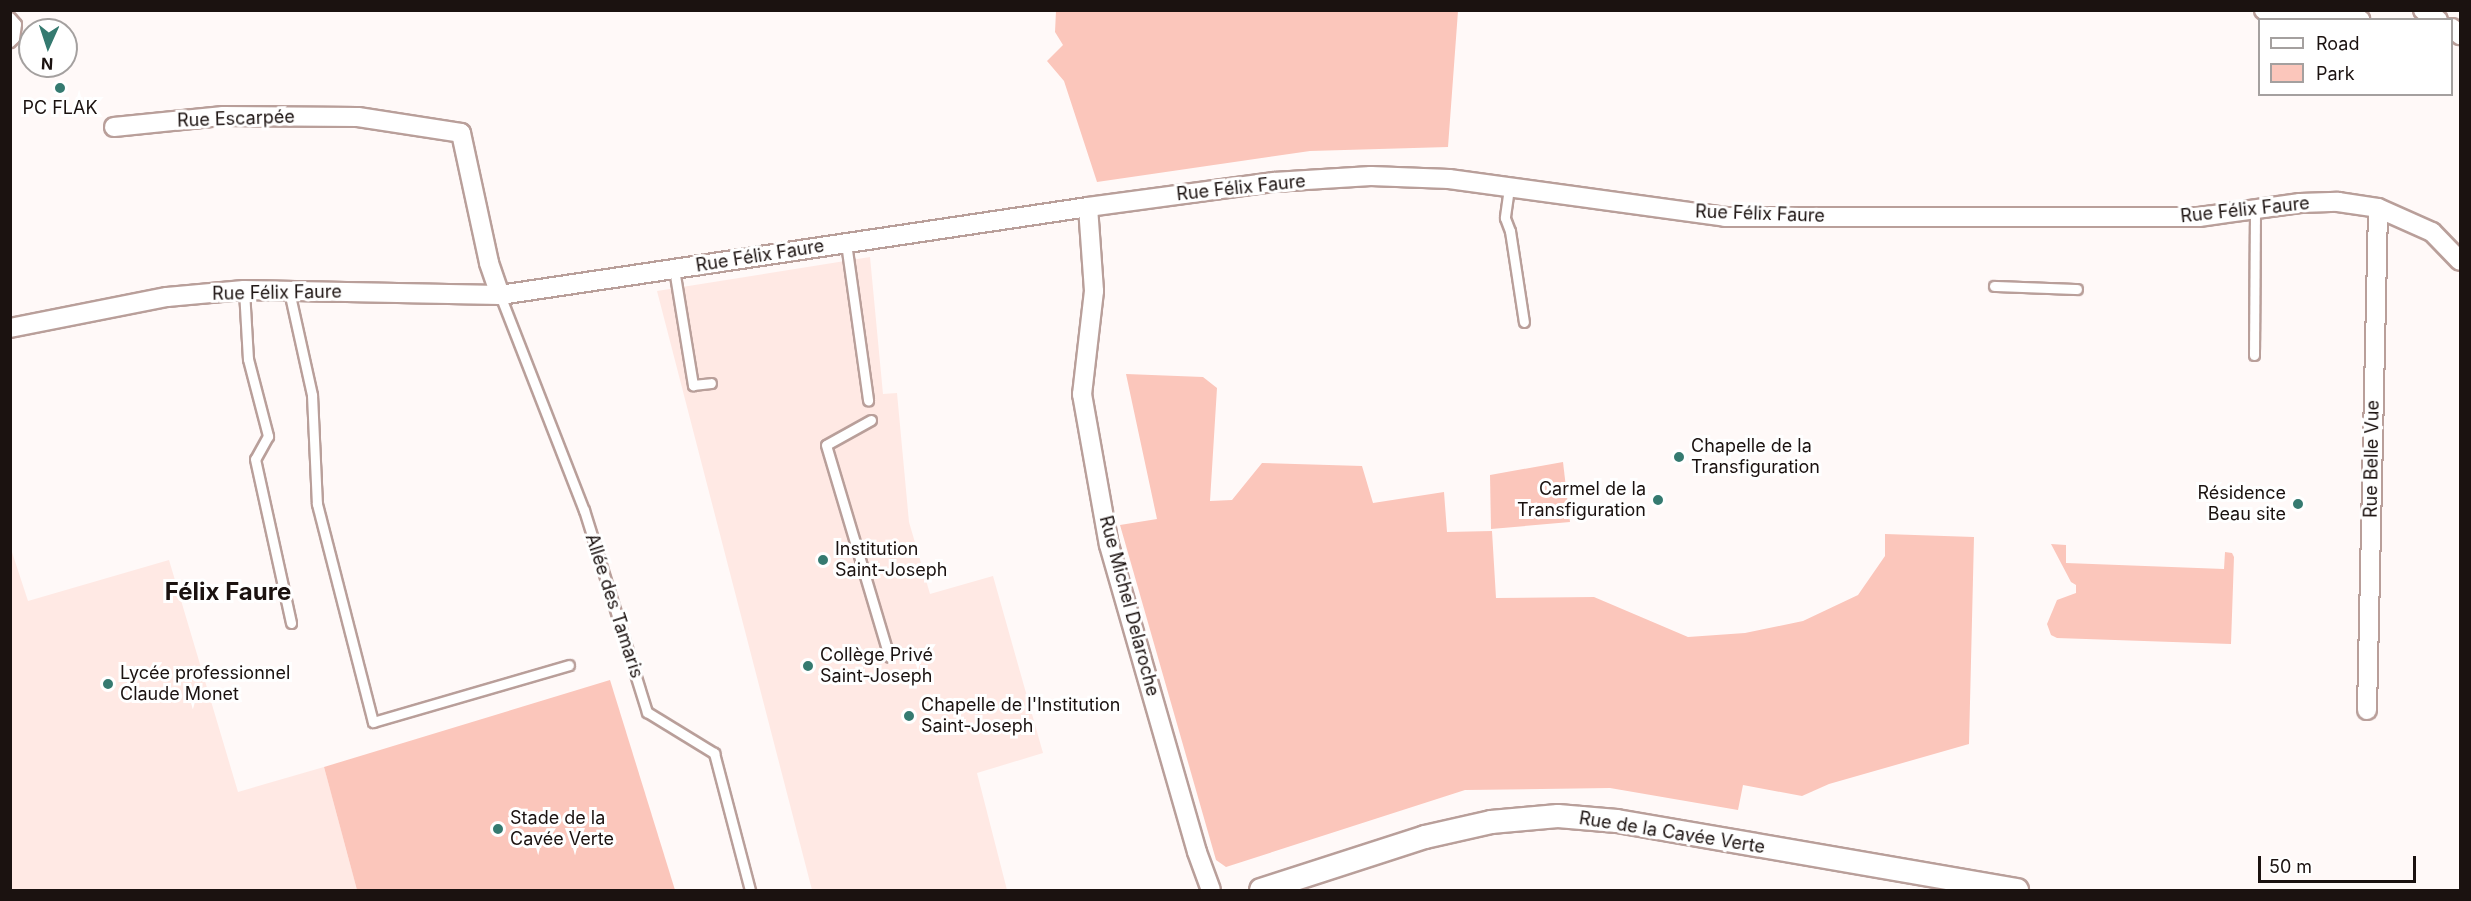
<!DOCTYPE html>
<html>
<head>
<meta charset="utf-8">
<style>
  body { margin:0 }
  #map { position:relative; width:2471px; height:901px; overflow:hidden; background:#fff9f8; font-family:Inter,sans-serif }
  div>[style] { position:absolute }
  .built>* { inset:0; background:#ffe9e4 }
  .green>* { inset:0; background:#fbc6bb }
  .roads { filter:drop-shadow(2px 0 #b99f9a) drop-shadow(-2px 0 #b99f9a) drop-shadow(0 2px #b99f9a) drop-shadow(0 -2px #b99f9a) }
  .service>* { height:9px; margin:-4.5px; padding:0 4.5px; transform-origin:4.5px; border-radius:4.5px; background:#fff }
  .minor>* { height:18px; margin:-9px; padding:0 9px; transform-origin:9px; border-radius:9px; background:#fff }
  .tertiary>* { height:22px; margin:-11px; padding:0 11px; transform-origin:11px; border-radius:11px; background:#fff }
  .dots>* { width:16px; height:16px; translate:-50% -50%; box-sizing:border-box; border:3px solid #fff; border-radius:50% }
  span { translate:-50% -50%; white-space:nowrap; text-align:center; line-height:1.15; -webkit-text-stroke:6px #fff; paint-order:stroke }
  .poi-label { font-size:18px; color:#1b1210 }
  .left { translate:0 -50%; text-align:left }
  .right { translate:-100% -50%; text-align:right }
  .street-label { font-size:18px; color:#1b1210 }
  .district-label { font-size:24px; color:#1b1210; font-weight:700 }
  .frame { position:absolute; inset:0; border:12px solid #1b1210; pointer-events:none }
  .legend { position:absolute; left:2258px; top:18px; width:195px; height:78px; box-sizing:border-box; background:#fff; border:2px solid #a4a09f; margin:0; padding:8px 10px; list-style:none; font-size:18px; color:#1b1210 }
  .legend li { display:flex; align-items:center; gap:12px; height:30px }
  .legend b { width:30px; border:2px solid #a4a09f }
  .north { position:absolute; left:18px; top:18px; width:60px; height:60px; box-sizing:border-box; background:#fff; border:2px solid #a4a09f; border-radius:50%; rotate:183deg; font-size:16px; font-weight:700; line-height:24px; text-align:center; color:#1b1210 }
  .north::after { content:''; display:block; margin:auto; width:21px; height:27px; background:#357a70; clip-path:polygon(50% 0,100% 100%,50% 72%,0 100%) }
  .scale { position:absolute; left:2258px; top:856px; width:158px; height:27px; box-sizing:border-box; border:3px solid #1b1210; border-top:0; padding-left:8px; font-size:18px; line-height:21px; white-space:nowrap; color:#1b1210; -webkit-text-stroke:4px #fff; paint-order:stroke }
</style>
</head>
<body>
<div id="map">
  <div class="built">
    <i style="clip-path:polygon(870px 257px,883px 394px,897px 393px,909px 522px,930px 594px,993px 576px,1043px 753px,977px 773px,1007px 890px,812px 890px,657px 291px)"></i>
    <i style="clip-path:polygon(11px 549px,28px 601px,169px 560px,238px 792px,324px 767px,357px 890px,11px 890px)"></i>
  </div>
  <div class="green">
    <i style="clip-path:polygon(1056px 11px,1458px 11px,1448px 147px,1310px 151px,1097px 182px,1064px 81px,1047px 61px,1063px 45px,1055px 32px)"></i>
    <i style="clip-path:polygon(1126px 374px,1203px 377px,1217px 388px,1210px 501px,1232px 500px,1262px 463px,1362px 466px,1373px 503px,1444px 492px,1447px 532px,1492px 531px,1496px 598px,1594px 597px,1688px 637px,1745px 633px,1803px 621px,1858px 595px,1885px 556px,1885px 534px,1974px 537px,1969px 744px,1829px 784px,1802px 796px,1743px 785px,1738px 810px,1610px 788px,1465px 790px,1226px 867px,1216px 860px,1120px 525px,1157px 519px)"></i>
    <i style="clip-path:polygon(1563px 462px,1570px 522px,1491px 529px,1490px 475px)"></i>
    <i style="clip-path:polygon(2051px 544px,2066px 545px,2066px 563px,2224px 569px,2225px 552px,2232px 553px,2234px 557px,2231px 644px,2057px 638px,2051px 635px,2047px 624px,2057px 600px,2076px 593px,2076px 585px,2071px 582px)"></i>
    <i style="clip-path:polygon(610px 680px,675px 890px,357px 890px,324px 767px)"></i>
  </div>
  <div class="roads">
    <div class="service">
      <i style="left:10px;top:17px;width:9px;rotate:49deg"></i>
      <i style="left:16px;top:24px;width:14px;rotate:98deg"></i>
      <i style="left:14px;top:38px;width:6px;rotate:135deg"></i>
      <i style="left:1509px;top:188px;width:30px;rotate:98deg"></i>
      <i style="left:1505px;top:218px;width:14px;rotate:69deg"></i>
      <i style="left:1510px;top:231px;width:92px;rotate:81.3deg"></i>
      <i style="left:846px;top:243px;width:159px;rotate:82deg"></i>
      <i style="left:674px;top:269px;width:118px;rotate:80.7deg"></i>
      <i style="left:693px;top:385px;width:18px;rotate:-6deg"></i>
      <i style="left:1994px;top:286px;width:83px;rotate:2.1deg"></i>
      <i style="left:244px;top:290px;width:69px;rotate:86.7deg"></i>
      <i style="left:248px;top:359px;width:80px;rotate:75.4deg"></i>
      <i style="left:268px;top:436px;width:26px;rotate:119deg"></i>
      <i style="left:255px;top:459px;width:168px;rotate:77.6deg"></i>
      <i style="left:289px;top:291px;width:107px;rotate:77.5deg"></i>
      <i style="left:312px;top:395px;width:109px;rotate:87.4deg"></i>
      <i style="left:317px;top:504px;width:225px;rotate:75.6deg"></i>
      <i style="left:373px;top:722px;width:204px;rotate:-16.2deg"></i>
      <i style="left:500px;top:295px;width:231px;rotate:68.7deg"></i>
      <i style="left:584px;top:510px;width:212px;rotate:72.7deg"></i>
      <i style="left:647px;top:712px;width:79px;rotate:31.5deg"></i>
      <i style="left:714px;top:753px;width:142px;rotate:75.3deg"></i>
      <i style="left:2254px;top:355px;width:146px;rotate:-89.6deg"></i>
      <i style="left:871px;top:420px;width:51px;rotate:150.9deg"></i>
      <i style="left:826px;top:445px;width:221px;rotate:73.4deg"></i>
    </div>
    <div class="minor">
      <i style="left:2264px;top:10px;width:97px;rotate:5.9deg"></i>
      <i style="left:2423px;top:10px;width:18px;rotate:34deg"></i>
      <i style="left:2452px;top:28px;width:11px;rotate:41deg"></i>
      <i style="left:114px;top:127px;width:110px;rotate:-5.8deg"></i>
      <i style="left:223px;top:116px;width:135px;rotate:0.4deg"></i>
      <i style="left:358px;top:117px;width:104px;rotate:8.8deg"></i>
      <i style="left:461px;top:133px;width:133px;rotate:77.8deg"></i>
      <i style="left:489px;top:263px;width:34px;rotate:71deg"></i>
      <i style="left:1088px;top:207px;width:84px;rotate:85.9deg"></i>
      <i style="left:1094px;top:291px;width:104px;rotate:96.6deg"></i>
      <i style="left:1082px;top:394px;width:153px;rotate:79.9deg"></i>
      <i style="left:1109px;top:545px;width:319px;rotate:74deg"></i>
      <i style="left:1197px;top:852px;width:40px;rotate:69.8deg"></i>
      <i style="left:10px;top:328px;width:160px;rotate:-11.2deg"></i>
      <i style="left:167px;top:297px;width:77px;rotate:-5.2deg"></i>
      <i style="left:244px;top:290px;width:256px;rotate:1.1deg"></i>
      <i style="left:500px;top:295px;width:595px;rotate:-8.51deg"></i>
      <i style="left:1088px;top:207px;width:188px;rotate:-7.7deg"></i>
      <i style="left:1274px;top:182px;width:97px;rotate:-3.5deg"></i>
      <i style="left:1371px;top:176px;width:78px;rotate:2.2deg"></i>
      <i style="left:1449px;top:179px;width:279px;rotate:7.8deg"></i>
      <i style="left:1725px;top:217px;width:474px"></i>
      <i style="left:2199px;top:217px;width:102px;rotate:-7.9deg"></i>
      <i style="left:2300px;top:203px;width:38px;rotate:-2deg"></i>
      <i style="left:2338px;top:202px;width:40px;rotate:8.5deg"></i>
      <i style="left:2378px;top:208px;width:59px;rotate:24deg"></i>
      <i style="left:2432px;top:232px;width:40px;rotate:46deg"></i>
      <i style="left:2367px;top:710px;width:502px;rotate:-88.74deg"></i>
    </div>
    <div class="tertiary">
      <i style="left:1261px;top:890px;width:172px;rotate:-17.9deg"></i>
      <i style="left:1425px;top:837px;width:68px;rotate:-12.8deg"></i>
      <i style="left:1491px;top:822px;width:67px;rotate:-5.1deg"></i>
      <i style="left:1558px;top:816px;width:59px;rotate:4.8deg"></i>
      <i style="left:1617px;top:821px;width:406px;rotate:9.8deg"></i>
    </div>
  </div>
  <div class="dots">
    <i style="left:60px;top:88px;background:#357a70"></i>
    <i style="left:1679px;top:457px;background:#357a70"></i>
    <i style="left:1658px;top:500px;background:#357a70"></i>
    <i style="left:2298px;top:504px;background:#357a70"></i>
    <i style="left:823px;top:560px;background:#357a70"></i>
    <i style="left:808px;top:666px;background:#357a70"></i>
    <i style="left:108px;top:684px;background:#357a70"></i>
    <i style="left:909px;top:716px;background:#357a70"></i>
    <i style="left:498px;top:829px;background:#357a70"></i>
  </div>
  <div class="poi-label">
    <span style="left:60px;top:108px">PC FLAK</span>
    <span class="left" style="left:1691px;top:457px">Chapelle de la<br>Transfiguration</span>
    <span class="right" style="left:1646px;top:500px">Carmel de la<br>Transfiguration</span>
    <span class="right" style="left:2286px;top:504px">Résidence<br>Beau site</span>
    <span class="left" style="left:835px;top:560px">Institution<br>Saint-Joseph</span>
    <span class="left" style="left:820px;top:666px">Collège Privé<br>Saint-Joseph</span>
    <span class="left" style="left:120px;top:684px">Lycée professionnel<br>Claude Monet</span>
    <span class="left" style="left:921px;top:716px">Chapelle de l'Institution<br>Saint-Joseph</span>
    <span class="left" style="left:510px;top:829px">Stade de la<br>Cavée Verte</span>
  </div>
  <div class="street-label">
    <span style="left:236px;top:119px;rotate:-2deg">Rue Escarpée</span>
    <span style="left:1241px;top:188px;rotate:-6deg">Rue Félix Faure</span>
    <span style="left:2245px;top:210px;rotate:-6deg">Rue Félix Faure</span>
    <span style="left:1760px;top:214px;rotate:2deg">Rue Félix Faure</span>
    <span style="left:760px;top:256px;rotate:-9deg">Rue Félix Faure</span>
    <span style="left:277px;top:293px;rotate:-1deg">Rue Félix Faure</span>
    <span style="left:2372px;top:459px;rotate:-89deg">Rue Belle Vue</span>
    <span style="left:614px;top:606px;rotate:72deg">Allée des Tamaris</span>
    <span style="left:1129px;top:606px;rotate:75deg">Rue Michel Delaroche</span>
    <span style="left:1672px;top:833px;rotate:9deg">Rue de la Cavée Verte</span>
  </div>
  <div class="district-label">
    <span style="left:228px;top:592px">Félix Faure</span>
  </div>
  <div class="frame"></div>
  <ul class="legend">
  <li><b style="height:8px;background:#fff"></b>Road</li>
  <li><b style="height:16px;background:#fbc6bb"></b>Park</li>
  </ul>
  <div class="north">N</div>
  <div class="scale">50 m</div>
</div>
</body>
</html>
